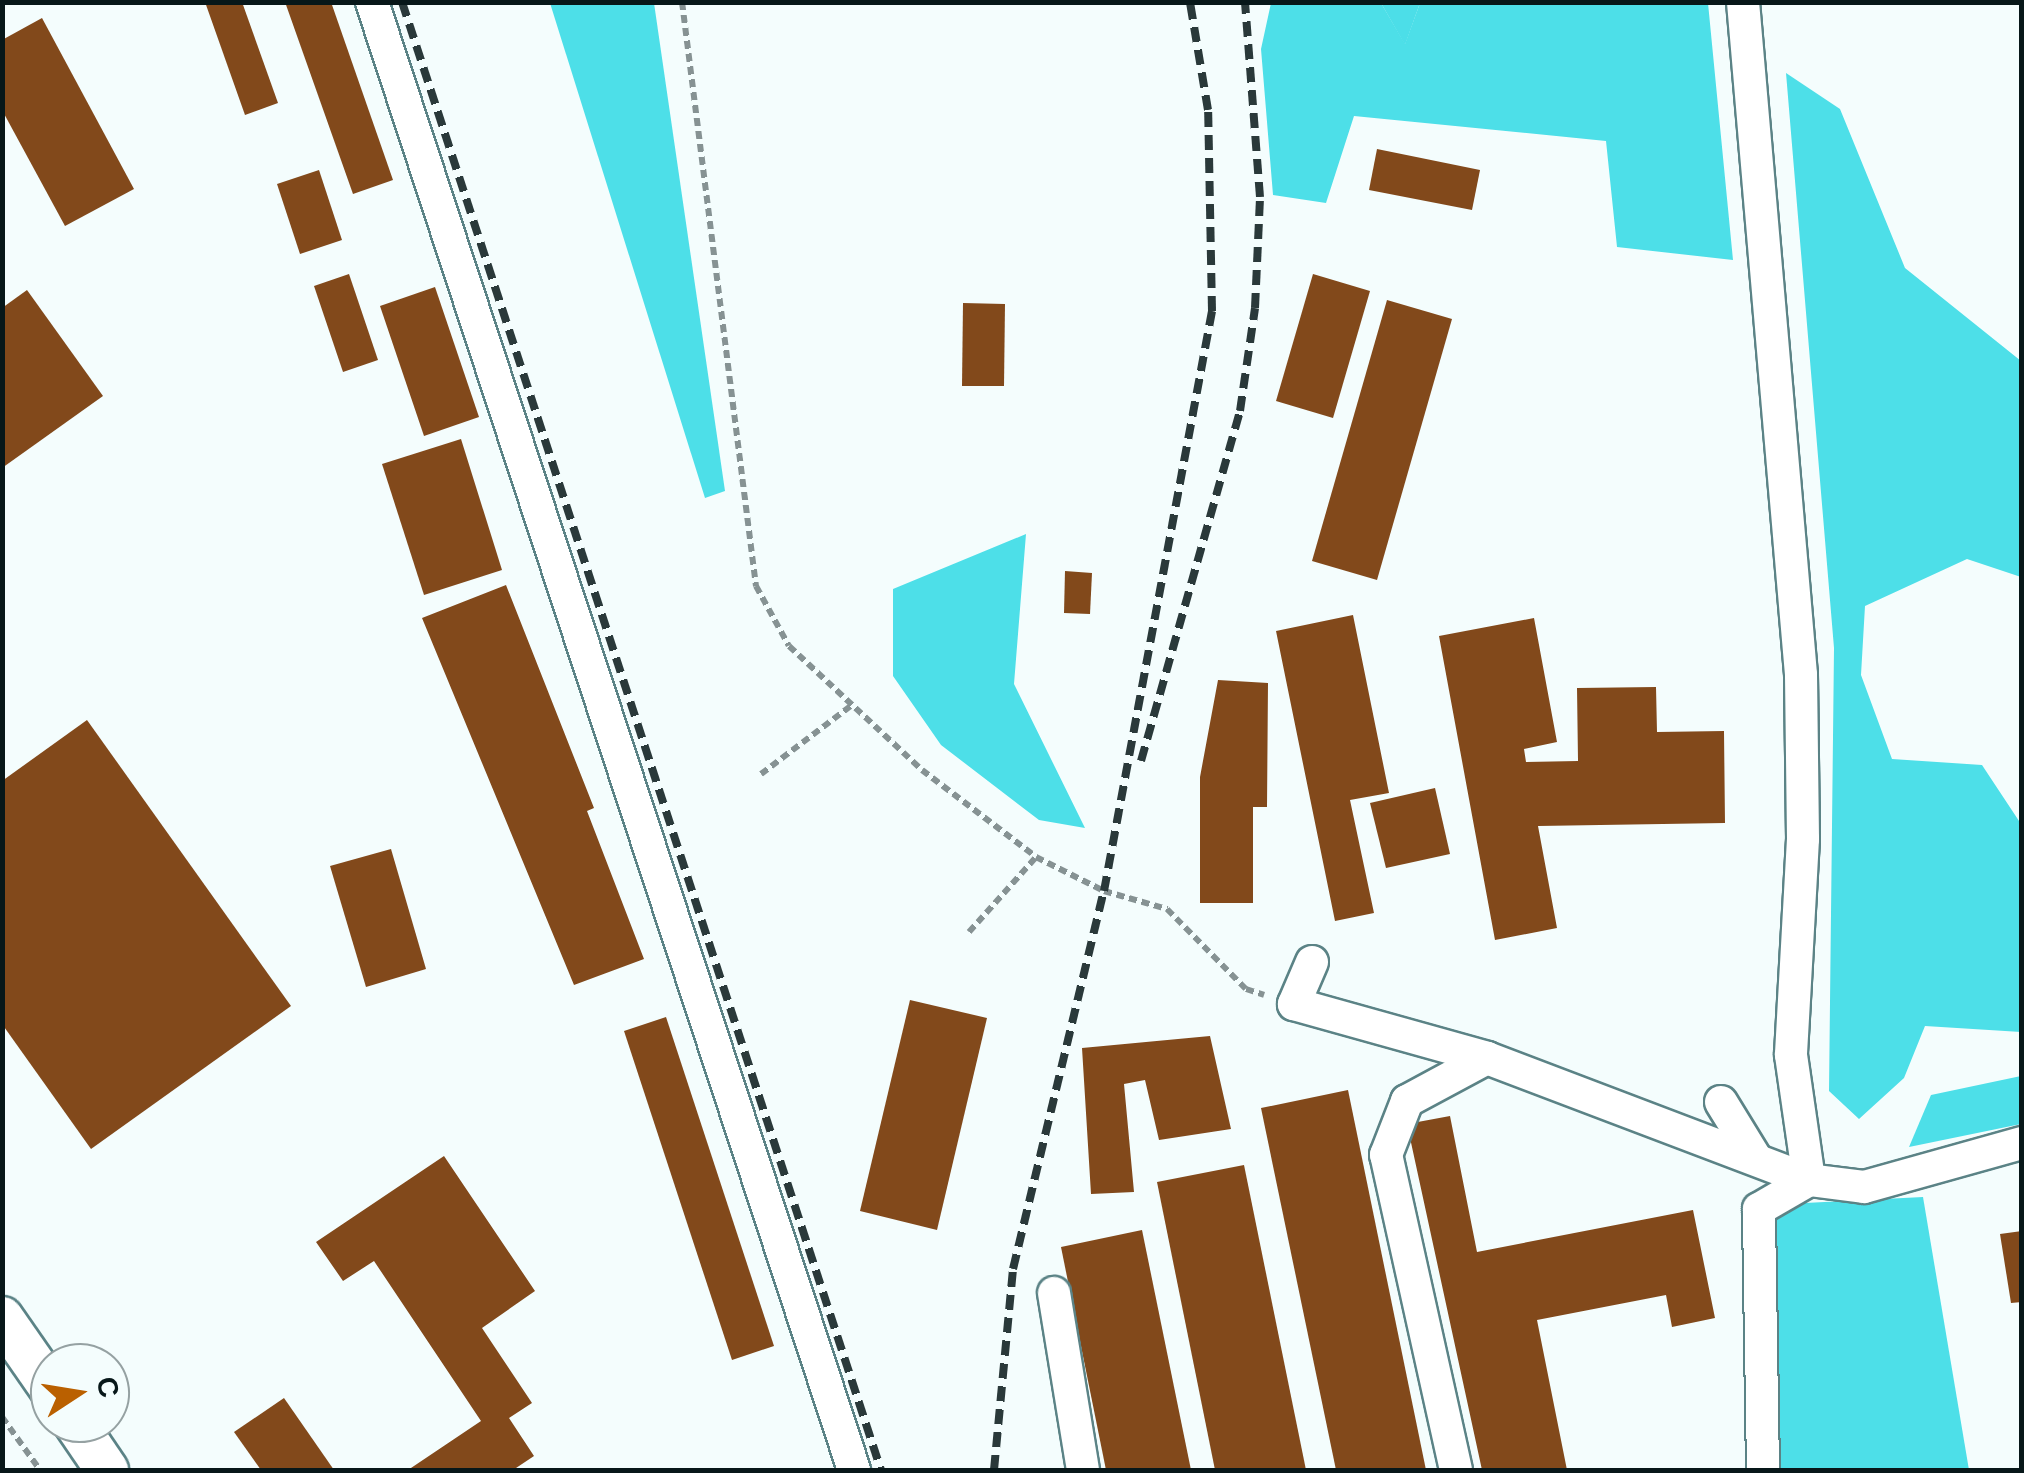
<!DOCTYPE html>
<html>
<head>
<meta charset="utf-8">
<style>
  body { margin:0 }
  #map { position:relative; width:2024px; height:1473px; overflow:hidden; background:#f4fdfd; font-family:Arial,sans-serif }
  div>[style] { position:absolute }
  .forest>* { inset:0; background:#4ddfe8 }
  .water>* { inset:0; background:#4cdee8 }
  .building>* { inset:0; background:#82491b }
  .path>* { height:6px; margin-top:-3px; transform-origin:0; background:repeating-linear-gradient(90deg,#869293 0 8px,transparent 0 13px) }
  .roads { filter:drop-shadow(2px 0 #5b8386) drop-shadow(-2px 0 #5b8386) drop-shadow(0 2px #5b8386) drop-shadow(0 -2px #5b8386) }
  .minor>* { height:32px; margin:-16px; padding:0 16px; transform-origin:16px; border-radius:16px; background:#fff }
  .major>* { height:42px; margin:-21px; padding:0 21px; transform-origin:21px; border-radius:21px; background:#fff }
  .rail>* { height:8px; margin-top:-4px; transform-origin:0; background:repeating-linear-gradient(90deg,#2a393a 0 15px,transparent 0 23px) }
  span { translate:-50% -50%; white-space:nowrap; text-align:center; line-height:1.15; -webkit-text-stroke:10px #f4fdfd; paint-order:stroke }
  .frame { position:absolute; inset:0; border:5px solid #071719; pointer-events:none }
  .north { position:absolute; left:30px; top:1343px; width:100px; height:100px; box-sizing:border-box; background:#f4fdfd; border:2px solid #95a1a2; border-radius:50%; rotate:78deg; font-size:28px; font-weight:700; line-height:40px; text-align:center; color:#071719 }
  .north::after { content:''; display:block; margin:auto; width:35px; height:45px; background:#ba6000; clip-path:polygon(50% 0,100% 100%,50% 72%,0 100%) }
</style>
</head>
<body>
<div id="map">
  <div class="forest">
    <i style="clip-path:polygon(550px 3px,654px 3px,725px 491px,705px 498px)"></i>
    <i style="clip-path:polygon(1271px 3px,1381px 3px,1405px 44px,1420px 3px,1708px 3px,1733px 260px,1617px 247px,1606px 141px,1354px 116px,1326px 203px,1273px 195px,1261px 49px)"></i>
    <i style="clip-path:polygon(1786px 73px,1840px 109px,1905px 268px,2021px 361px,2021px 577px,1967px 559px,1865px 606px,1861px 675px,1892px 759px,1982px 765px,2021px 824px,2021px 1032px,1925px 1026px,1904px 1078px,1859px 1119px,1829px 1091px,1834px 648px)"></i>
    <i style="clip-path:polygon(1026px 534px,1014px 684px,1085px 828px,1039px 820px,941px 745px,893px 676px,893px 589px)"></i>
    <i style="clip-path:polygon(2021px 1076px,2021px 1124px,1909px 1147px,1931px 1095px)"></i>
    <i style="clip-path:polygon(1923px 1197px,1969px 1470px,1779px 1470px,1767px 1218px,1805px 1203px)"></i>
  </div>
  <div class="water">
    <i style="clip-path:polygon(1381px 3px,1420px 3px,1405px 45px)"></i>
  </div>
  <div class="building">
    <i style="clip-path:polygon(205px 2px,242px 2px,278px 103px,245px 115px)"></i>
    <i style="clip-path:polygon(285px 2px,331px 2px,393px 180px,353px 194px)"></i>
    <i style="clip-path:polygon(42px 18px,134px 189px,65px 226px,2px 110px,2px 40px)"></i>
    <i style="clip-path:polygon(1377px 149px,1480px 170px,1472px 210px,1369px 190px)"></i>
    <i style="clip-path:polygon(319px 170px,342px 240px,300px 254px,277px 184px)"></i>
    <i style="clip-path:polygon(349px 274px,378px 360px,343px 372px,314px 286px)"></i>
    <i style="clip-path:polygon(1313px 274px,1370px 291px,1333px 418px,1276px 401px)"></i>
    <i style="clip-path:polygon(435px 287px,479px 417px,424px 436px,380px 306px)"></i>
    <i style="clip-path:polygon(27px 290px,103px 396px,2px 468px,2px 308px)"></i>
    <i style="clip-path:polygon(1387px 300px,1452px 319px,1377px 580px,1312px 561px)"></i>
    <i style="clip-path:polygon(963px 303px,1005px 304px,1004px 386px,962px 386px)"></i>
    <i style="clip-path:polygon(461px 439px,502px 570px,424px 595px,382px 464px)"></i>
    <i style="clip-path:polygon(1065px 571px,1092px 573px,1090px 614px,1064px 613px)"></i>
    <i style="clip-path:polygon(506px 585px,594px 808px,587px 811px,644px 959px,574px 985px,422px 618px)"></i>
    <i style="clip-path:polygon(1353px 615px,1389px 793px,1350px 800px,1374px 913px,1335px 921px,1276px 631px)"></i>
    <i style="clip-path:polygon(1534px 618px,1557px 742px,1524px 749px,1526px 762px,1578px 761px,1577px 688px,1656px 687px,1657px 732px,1724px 731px,1725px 823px,1538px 826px,1557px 928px,1495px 940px,1439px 636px)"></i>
    <i style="clip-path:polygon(1218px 680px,1268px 683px,1267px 807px,1253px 807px,1253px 903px,1200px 903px,1200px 777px)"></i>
    <i style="clip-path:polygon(87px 720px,291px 1006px,91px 1149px,2px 1024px,2px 781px)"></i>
    <i style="clip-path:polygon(1435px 788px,1450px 854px,1386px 868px,1370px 803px)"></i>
    <i style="clip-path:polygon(391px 849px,426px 969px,366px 987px,330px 866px)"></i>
    <i style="clip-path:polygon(910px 1000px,987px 1018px,937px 1230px,860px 1211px)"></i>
    <i style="clip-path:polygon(666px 1017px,774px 1346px,732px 1360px,624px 1031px)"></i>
    <i style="clip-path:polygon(1210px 1036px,1231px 1129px,1159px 1140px,1145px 1080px,1124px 1084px,1134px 1192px,1091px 1194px,1082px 1048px)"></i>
    <i style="clip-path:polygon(1348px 1090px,1426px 1470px,1336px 1470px,1261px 1108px)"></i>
    <i style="clip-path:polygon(1450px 1116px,1477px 1252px,1693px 1210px,1715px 1318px,1672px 1327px,1666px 1295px,1537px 1320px,1567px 1470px,1482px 1470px,1407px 1124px)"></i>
    <i style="clip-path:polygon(444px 1156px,535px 1291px,482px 1328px,532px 1403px,509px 1418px,534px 1456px,513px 1470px,408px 1470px,481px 1421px,374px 1261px,343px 1281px,316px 1242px)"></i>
    <i style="clip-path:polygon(1244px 1165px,1306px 1470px,1215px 1470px,1157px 1182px)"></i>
    <i style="clip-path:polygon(1142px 1230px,1191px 1470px,1106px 1470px,1061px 1247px)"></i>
    <i style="clip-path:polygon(2022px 1231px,2022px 1302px,2011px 1303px,2000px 1234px)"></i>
    <i style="clip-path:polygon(284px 1398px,334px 1470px,261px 1470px,234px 1432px)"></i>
  </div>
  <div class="path">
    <i style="left:682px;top:2px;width:589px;rotate:82.78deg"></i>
    <i style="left:756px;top:586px;width:68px;rotate:61.2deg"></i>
    <i style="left:789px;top:646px;width:182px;rotate:43deg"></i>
    <i style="left:922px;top:770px;width:143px;rotate:37.3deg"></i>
    <i style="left:1036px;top:857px;width:76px;rotate:26.6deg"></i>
    <i style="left:1104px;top:891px;width:66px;rotate:15.9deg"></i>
    <i style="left:1167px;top:909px;width:112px;rotate:45.4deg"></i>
    <i style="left:1246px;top:989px;width:19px;rotate:18deg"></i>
    <i style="left:761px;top:774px;width:114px;rotate:-37.2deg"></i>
    <i style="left:969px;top:932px;width:101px;rotate:-48.2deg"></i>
    <i style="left:2px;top:1417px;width:65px;rotate:54.4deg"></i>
  </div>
  <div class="roads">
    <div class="minor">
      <i style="left:372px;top:2px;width:1545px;rotate:71.82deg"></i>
      <i style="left:1743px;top:2px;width:675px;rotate:85.07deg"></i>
      <i style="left:1801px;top:675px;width:164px;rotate:89.3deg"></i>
      <i style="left:1803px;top:839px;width:216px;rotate:93.2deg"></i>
      <i style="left:1791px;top:1055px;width:126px;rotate:81.8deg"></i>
      <i style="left:1312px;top:962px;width:46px;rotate:113.2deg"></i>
      <i style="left:1294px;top:1004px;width:200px;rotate:15.6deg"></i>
      <i style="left:1487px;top:1058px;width:344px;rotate:20.8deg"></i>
      <i style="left:1809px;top:1180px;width:55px;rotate:7.3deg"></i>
      <i style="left:1864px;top:1187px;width:164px;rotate:-15.6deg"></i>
      <i style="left:1721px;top:1102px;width:67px;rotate:58.4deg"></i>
      <i style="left:1054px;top:1293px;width:179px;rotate:80.7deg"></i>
      <i style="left:1456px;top:1470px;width:323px;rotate:-102.5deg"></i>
      <i style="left:1386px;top:1155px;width:58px;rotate:-68.7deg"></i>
      <i style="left:1407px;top:1101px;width:91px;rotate:-28.3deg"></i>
      <i style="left:1763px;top:1470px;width:261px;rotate:-90.9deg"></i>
      <i style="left:1759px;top:1209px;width:58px;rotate:-30.1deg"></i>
    </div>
    <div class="major">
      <i style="left:2px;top:1318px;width:84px;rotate:55.2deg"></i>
      <i style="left:75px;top:1423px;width:57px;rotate:55.8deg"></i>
    </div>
  </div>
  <div class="rail">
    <i style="left:402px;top:2px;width:1544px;rotate:71.93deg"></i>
    <i style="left:1141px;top:761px;width:364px;rotate:-74.2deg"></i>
    <i style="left:1240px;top:411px;width:104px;rotate:-81.7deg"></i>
    <i style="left:1255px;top:308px;width:111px;rotate:-87.4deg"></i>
    <i style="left:1260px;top:197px;width:196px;rotate:-94.4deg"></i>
    <i style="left:994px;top:1470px;width:202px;rotate:-84.6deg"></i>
    <i style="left:1013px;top:1269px;width:389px;rotate:-76.5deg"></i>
    <i style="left:1104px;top:891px;width:590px;rotate:-79.45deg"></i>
    <i style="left:1212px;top:311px;width:201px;rotate:-91.1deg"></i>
    <i style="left:1208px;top:110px;width:109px;rotate:-99.5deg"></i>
  </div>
  <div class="frame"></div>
  <div class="north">С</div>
</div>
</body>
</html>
